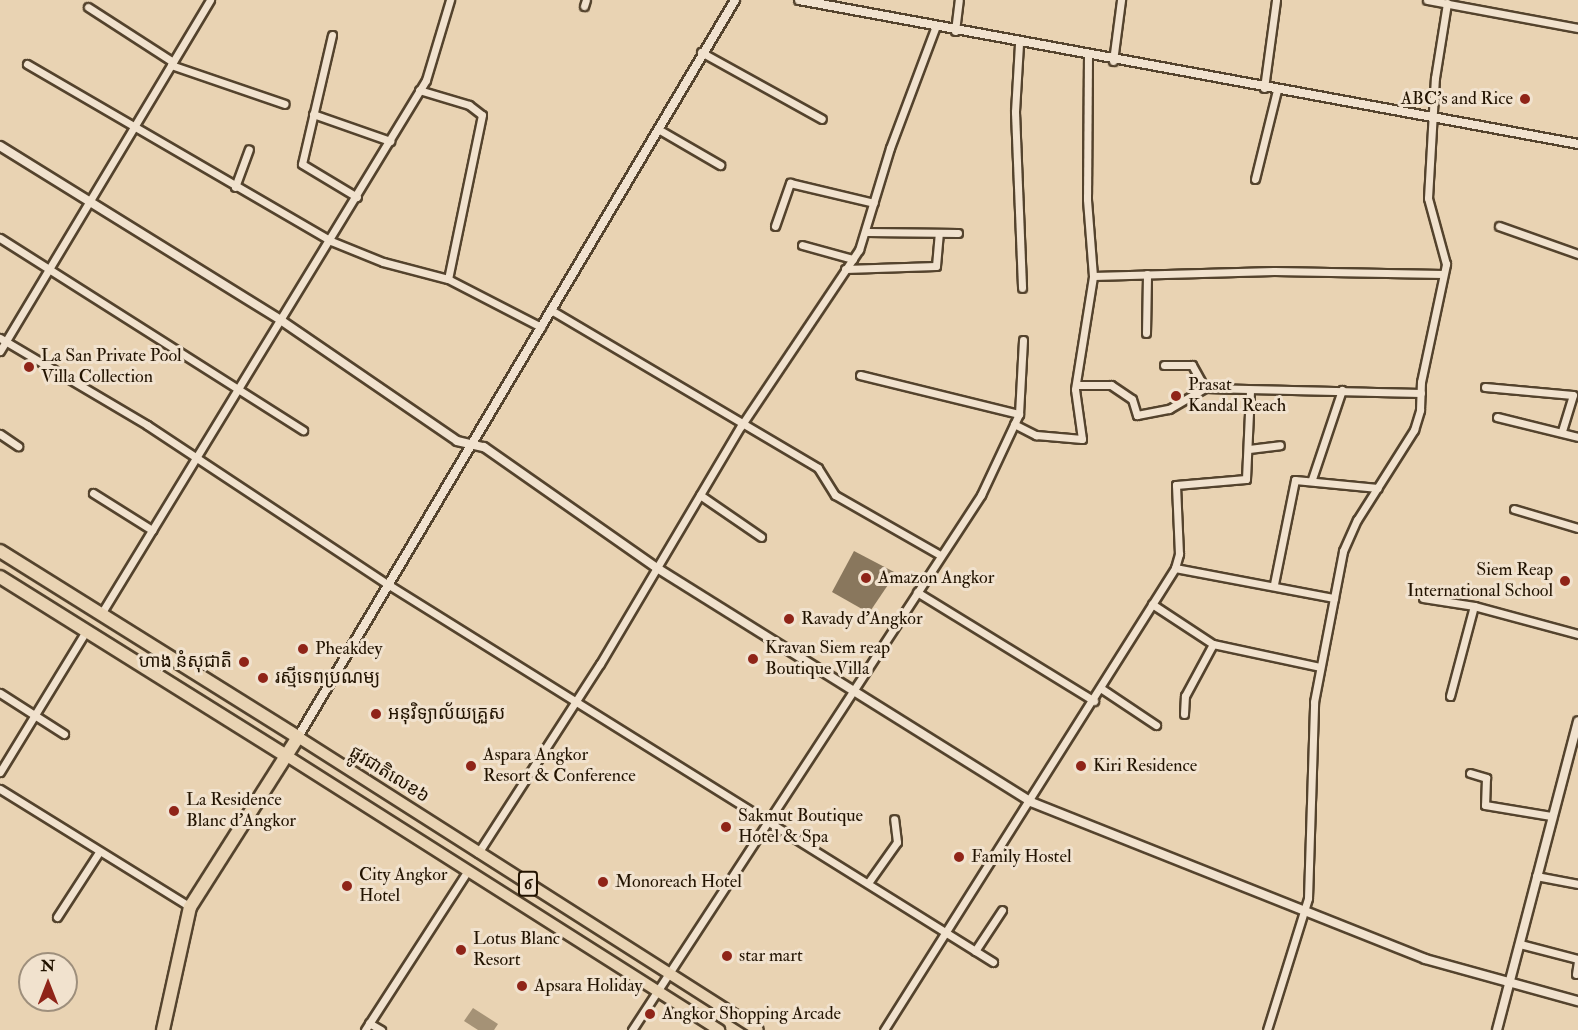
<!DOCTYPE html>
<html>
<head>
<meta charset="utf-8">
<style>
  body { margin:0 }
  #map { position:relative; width:1578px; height:1030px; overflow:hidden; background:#e9d3b3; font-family:"IM FELL Double Pica","Noto Sans Khmer",serif }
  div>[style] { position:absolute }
  .water>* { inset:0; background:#a59276 }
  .building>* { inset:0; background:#89775d }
  .roads { filter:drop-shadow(2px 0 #54432d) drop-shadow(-2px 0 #54432d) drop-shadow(0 2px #54432d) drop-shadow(0 -2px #54432d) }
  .minor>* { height:7px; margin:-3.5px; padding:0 3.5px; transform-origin:3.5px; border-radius:3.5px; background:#f1e2ce }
  .tertiary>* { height:8px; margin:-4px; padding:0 4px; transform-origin:4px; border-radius:4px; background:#f1e2ce }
  .primary>* { height:10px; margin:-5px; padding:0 5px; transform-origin:5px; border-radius:5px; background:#e9d3b3 }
  .trunk>* { height:12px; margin:-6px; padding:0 6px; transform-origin:6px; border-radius:6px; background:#e9d3b3 }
  .dots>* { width:16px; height:16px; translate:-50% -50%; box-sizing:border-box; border:3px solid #f1e2ce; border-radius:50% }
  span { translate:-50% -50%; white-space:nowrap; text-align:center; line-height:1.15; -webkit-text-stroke:6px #f1e2ce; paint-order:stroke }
  .shield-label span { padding:2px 4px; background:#f1e2ce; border:2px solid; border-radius:4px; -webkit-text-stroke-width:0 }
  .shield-label { font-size:16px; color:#221300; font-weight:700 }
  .poi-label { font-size:18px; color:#221300 }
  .right { translate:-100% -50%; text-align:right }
  .left { translate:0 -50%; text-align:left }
  .street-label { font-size:18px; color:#221300 }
  .north { position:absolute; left:18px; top:952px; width:60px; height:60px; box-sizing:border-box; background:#f1e2ce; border:2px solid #9e8f7c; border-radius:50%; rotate:0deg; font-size:16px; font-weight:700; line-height:24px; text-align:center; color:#221300 }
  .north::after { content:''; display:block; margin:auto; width:21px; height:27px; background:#8f2418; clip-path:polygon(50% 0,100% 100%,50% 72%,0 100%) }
</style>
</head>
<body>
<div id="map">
  <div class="water">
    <i style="clip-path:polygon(473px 1008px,498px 1024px,494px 1030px,478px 1030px,464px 1021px)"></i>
  </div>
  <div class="building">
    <i style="clip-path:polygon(854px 551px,896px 573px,869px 613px,832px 592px)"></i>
  </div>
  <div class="roads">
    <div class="minor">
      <i style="left:1427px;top:0;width:154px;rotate:10.5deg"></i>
      <i style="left:584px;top:6px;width:6px;rotate:-72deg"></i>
      <i style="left:88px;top:7px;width:101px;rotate:32.9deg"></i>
      <i style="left:955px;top:31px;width:31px;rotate:-83deg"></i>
      <i style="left:332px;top:35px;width:132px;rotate:103.1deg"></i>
      <i style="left:302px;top:164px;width:64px;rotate:31deg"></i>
      <i style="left:1019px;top:44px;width:68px;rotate:93.4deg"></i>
      <i style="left:1015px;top:112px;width:176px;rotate:87.7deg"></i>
      <i style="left:701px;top:52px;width:138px;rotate:29deg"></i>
      <i style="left:1113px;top:61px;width:62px;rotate:-82.5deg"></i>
      <i style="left:27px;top:64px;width:352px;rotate:30.2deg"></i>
      <i style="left:331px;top:241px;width:56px;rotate:22deg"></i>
      <i style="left:383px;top:262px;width:67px;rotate:14.7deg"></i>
      <i style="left:448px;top:279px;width:105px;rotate:27.3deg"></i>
      <i style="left:171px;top:65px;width:120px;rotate:18.9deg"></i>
      <i style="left:1264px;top:88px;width:89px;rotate:-82.2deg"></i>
      <i style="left:419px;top:90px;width:52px;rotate:16.7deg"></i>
      <i style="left:469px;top:105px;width:16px;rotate:38deg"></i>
      <i style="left:482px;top:115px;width:167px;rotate:101.7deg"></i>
      <i style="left:313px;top:114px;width:82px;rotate:19.3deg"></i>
      <i style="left:658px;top:129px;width:72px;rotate:30.1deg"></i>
      <i style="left:1255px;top:179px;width:92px;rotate:-76.1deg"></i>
      <i style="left:235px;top:187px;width:40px;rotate:-69.8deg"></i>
      <i style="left:775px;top:226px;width:46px;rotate:-70.8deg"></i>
      <i style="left:790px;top:183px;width:86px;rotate:13.4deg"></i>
      <i style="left:1499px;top:226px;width:84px;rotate:19.5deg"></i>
      <i style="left:867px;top:232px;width:91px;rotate:0.6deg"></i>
      <i style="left:0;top:238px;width:359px;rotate:32.4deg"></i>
      <i style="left:802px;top:245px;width:53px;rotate:15.4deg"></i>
      <i style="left:845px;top:269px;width:91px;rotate:-1.9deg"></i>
      <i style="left:936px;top:266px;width:32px;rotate:-85deg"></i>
      <i style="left:1093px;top:276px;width:181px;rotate:-1.6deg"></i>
      <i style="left:1274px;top:271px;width:169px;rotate:1deg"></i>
      <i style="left:551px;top:310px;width:310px;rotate:30.6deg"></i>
      <i style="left:818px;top:468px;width:32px;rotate:58deg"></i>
      <i style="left:835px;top:495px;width:121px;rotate:29.7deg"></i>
      <i style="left:1146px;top:333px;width:59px;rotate:-89deg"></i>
      <i style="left:0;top:338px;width:171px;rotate:30.6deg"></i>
      <i style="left:147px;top:425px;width:290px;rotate:33.5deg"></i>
      <i style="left:389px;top:585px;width:712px;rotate:31.97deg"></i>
      <i style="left:0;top:351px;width:409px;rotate:-59.1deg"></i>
      <i style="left:1164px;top:365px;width:28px"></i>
      <i style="left:1192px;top:365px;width:26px;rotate:61deg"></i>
      <i style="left:860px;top:375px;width:164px;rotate:13.8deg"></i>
      <i style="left:1076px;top:385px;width:35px"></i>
      <i style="left:1111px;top:385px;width:25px;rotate:34deg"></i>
      <i style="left:1132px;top:399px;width:17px;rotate:73deg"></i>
      <i style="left:1137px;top:415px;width:33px;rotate:-11deg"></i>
      <i style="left:1169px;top:409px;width:42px;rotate:-30.3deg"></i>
      <i style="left:1205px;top:388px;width:216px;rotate:1.3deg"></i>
      <i style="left:1485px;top:387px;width:88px;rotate:5.2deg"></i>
      <i style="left:1573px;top:395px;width:38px;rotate:107deg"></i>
      <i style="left:1497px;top:417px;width:83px;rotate:13.9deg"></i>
      <i style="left:1014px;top:424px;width:25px;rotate:27deg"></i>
      <i style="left:1036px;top:435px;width:46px;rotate:5deg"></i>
      <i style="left:1082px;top:439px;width:50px;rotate:-98deg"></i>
      <i style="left:1075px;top:389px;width:114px;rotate:-80.9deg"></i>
      <i style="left:1093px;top:276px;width:77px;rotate:-94.5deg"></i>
      <i style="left:1087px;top:199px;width:143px;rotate:-89.6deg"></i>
      <i style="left:0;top:434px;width:22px;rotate:34deg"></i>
      <i style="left:1249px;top:449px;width:31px;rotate:-7deg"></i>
      <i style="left:1312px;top:479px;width:94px;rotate:-71.4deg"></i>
      <i style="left:93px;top:493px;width:70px;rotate:32.1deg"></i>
      <i style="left:700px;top:495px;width:74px;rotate:34.5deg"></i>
      <i style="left:1514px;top:509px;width:67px;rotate:16.5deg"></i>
      <i style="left:1175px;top:568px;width:162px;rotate:10.7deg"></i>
      <i style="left:1274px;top:584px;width:106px;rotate:-78.6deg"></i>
      <i style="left:1295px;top:480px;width:83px;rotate:5.5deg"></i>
      <i style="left:917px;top:592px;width:208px;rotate:31.6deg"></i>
      <i style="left:1423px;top:598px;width:52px;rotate:8.9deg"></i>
      <i style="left:1474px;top:606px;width:108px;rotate:15.1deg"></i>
      <i style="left:1152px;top:604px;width:73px;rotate:33.3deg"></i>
      <i style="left:1213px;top:644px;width:109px;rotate:12.1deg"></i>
      <i style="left:101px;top:614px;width:625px;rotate:-58.67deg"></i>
      <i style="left:426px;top:80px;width:84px;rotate:-73.3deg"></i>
      <i style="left:1102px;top:689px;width:65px;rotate:33.7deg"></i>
      <i style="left:0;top:693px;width:76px;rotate:32.6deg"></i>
      <i style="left:1450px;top:696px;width:93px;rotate:-75.1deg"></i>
      <i style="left:1184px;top:714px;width:18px;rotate:-87deg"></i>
      <i style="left:1185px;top:696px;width:59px;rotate:-61.7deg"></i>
      <i style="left:0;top:772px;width:165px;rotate:-58.6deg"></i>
      <i style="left:1470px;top:773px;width:17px;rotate:17deg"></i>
      <i style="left:1486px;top:778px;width:27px;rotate:92deg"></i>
      <i style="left:1485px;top:805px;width:67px;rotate:9.5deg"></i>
      <i style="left:0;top:789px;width:224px;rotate:31.8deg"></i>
      <i style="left:478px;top:853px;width:225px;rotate:-57.2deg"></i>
      <i style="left:600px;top:664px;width:277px;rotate:-59.4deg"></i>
      <i style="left:741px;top:426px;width:212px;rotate:-56.2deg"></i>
      <i style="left:859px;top:250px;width:107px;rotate:-73.1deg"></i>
      <i style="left:890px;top:148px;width:128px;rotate:-69.4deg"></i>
      <i style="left:1536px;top:876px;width:43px;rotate:10.8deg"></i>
      <i style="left:868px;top:883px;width:50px;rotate:-54.7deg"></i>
      <i style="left:897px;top:842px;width:23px;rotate:-97deg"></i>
      <i style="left:57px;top:917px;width:77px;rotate:-57.1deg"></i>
      <i style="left:1520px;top:944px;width:60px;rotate:14.5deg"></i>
      <i style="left:975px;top:951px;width:49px;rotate:-56.6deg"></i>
      <i style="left:1576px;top:974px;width:12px;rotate:-81deg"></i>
      <i style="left:369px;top:1023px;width:14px;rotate:30deg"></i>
      <i style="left:365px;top:1030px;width:190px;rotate:-57.2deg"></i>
      <i style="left:632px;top:1030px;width:639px;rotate:-56.88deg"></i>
      <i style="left:981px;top:495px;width:89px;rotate:-64.9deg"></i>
      <i style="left:1019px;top:414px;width:74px;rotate:-86.9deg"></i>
      <i style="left:884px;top:1030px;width:546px;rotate:-57.79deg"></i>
      <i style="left:1175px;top:568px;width:15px;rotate:-74deg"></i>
      <i style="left:1179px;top:554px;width:69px;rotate:-92.5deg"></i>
      <i style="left:1176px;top:485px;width:70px;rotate:-4.9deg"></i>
      <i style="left:1246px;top:479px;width:89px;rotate:-87.4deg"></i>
      <i style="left:1267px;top:1030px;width:138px;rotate:-72.7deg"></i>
      <i style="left:1308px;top:898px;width:196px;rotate:-88.2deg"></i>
      <i style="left:1314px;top:702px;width:154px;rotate:-79.1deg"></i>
      <i style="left:1343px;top:551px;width:34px;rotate:-66deg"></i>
      <i style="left:1357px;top:520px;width:107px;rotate:-57.7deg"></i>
      <i style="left:1414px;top:430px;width:21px;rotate:-73deg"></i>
      <i style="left:1420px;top:410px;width:28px;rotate:-88deg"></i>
      <i style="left:1421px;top:382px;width:121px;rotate:-78deg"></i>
      <i style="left:1446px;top:264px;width:68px;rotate:-105.3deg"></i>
      <i style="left:1428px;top:198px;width:120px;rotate:-86.7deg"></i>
      <i style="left:1435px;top:78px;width:76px;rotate:-80.9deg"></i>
    </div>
    <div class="tertiary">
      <i style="left:799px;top:0;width:792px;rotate:10.47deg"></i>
      <i style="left:0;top:146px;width:332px;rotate:31.8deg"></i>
      <i style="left:282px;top:321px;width:212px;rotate:34.4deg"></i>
      <i style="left:457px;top:441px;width:28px;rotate:13deg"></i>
      <i style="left:484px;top:447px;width:211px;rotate:35deg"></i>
      <i style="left:657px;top:568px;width:441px;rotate:32deg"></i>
      <i style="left:1031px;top:802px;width:424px;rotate:21.7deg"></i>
      <i style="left:1425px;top:959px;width:159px;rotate:15.4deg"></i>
      <i style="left:298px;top:737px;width:857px;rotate:-59.33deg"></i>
      <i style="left:1497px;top:1030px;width:319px;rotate:-75.3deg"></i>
    </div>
    <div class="primary">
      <i style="left:298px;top:737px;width:545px;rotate:32.5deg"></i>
      <i style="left:287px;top:756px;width:512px;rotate:32.39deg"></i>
    </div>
    <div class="trunk">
      <i style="left:0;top:551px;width:351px;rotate:32deg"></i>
      <i style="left:298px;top:737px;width:201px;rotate:122.4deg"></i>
      <i style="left:190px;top:907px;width:126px;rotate:102.4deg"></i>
      <i style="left:0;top:577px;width:338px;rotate:32deg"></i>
    </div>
  </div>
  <div class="dots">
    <i style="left:1525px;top:99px;background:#8f2418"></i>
    <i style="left:29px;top:367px;background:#8f2418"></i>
    <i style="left:1176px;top:396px;background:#8f2418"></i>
    <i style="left:866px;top:578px;background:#8f2418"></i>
    <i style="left:1565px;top:581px;background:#8f2418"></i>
    <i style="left:789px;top:619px;background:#8f2418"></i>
    <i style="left:303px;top:649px;background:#8f2418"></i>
    <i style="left:753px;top:659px;background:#8f2418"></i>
    <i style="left:244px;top:662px;background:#8f2418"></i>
    <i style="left:263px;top:678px;background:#8f2418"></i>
    <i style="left:376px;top:714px;background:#8f2418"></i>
    <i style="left:471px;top:766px;background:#8f2418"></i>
    <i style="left:1081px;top:766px;background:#8f2418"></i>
    <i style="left:174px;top:811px;background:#8f2418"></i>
    <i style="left:726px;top:827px;background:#8f2418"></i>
    <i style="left:959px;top:857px;background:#8f2418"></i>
    <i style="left:603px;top:882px;background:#8f2418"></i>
    <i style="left:347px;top:886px;background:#8f2418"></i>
    <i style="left:461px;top:950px;background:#8f2418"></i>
    <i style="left:727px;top:956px;background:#8f2418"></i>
    <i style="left:522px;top:986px;background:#8f2418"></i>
    <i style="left:650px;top:1014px;background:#8f2418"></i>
  </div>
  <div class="shield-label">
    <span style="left:528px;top:884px">6</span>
  </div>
  <div class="poi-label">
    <span class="right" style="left:1513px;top:99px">ABC's and Rice</span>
    <span class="left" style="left:41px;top:367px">La San Private Pool<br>Villa Collection</span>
    <span class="left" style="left:1188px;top:396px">Prasat<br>Kandal Reach</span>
    <span class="right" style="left:1553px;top:581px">Siem Reap<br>International School</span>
    <span class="left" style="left:878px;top:578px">Amazon Angkor</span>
    <span class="left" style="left:801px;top:619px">Ravady d'Angkor</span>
    <span class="left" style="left:315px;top:649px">Pheakdey</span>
    <span class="left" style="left:765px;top:659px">Kravan Siem reap<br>Boutique Villa</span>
    <span class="right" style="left:232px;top:662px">ហាង នំសុជាតិ</span>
    <span class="left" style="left:275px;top:678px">រស្មីទេពប្រណម្យ</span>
    <span class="left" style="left:388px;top:714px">អនុវិទ្យាល័យគ្រួស</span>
    <span class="left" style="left:483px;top:766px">Aspara Angkor<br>Resort &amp; Conference</span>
    <span class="left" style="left:1093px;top:766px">Kiri Residence</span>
    <span class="left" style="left:186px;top:811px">La Residence<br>Blanc d'Angkor</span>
    <span class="left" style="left:738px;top:827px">Sakmut Boutique<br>Hotel &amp; Spa</span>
    <span class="left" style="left:971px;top:857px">Family Hostel</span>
    <span class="left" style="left:359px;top:886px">City Angkor<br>Hotel</span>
    <span class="left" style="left:615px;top:882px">Monoreach Hotel</span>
    <span class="left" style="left:473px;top:950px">Lotus Blanc<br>Resort</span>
    <span class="left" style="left:739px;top:956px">star mart</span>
    <span class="left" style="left:534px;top:986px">Apsara Holiday</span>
    <span class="left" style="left:662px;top:1014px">Angkor Shopping Arcade</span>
  </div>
  <div class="street-label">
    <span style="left:389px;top:775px;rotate:32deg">ផ្លូវជាតិលេខ៦</span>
  </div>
  <div class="north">N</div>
</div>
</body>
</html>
